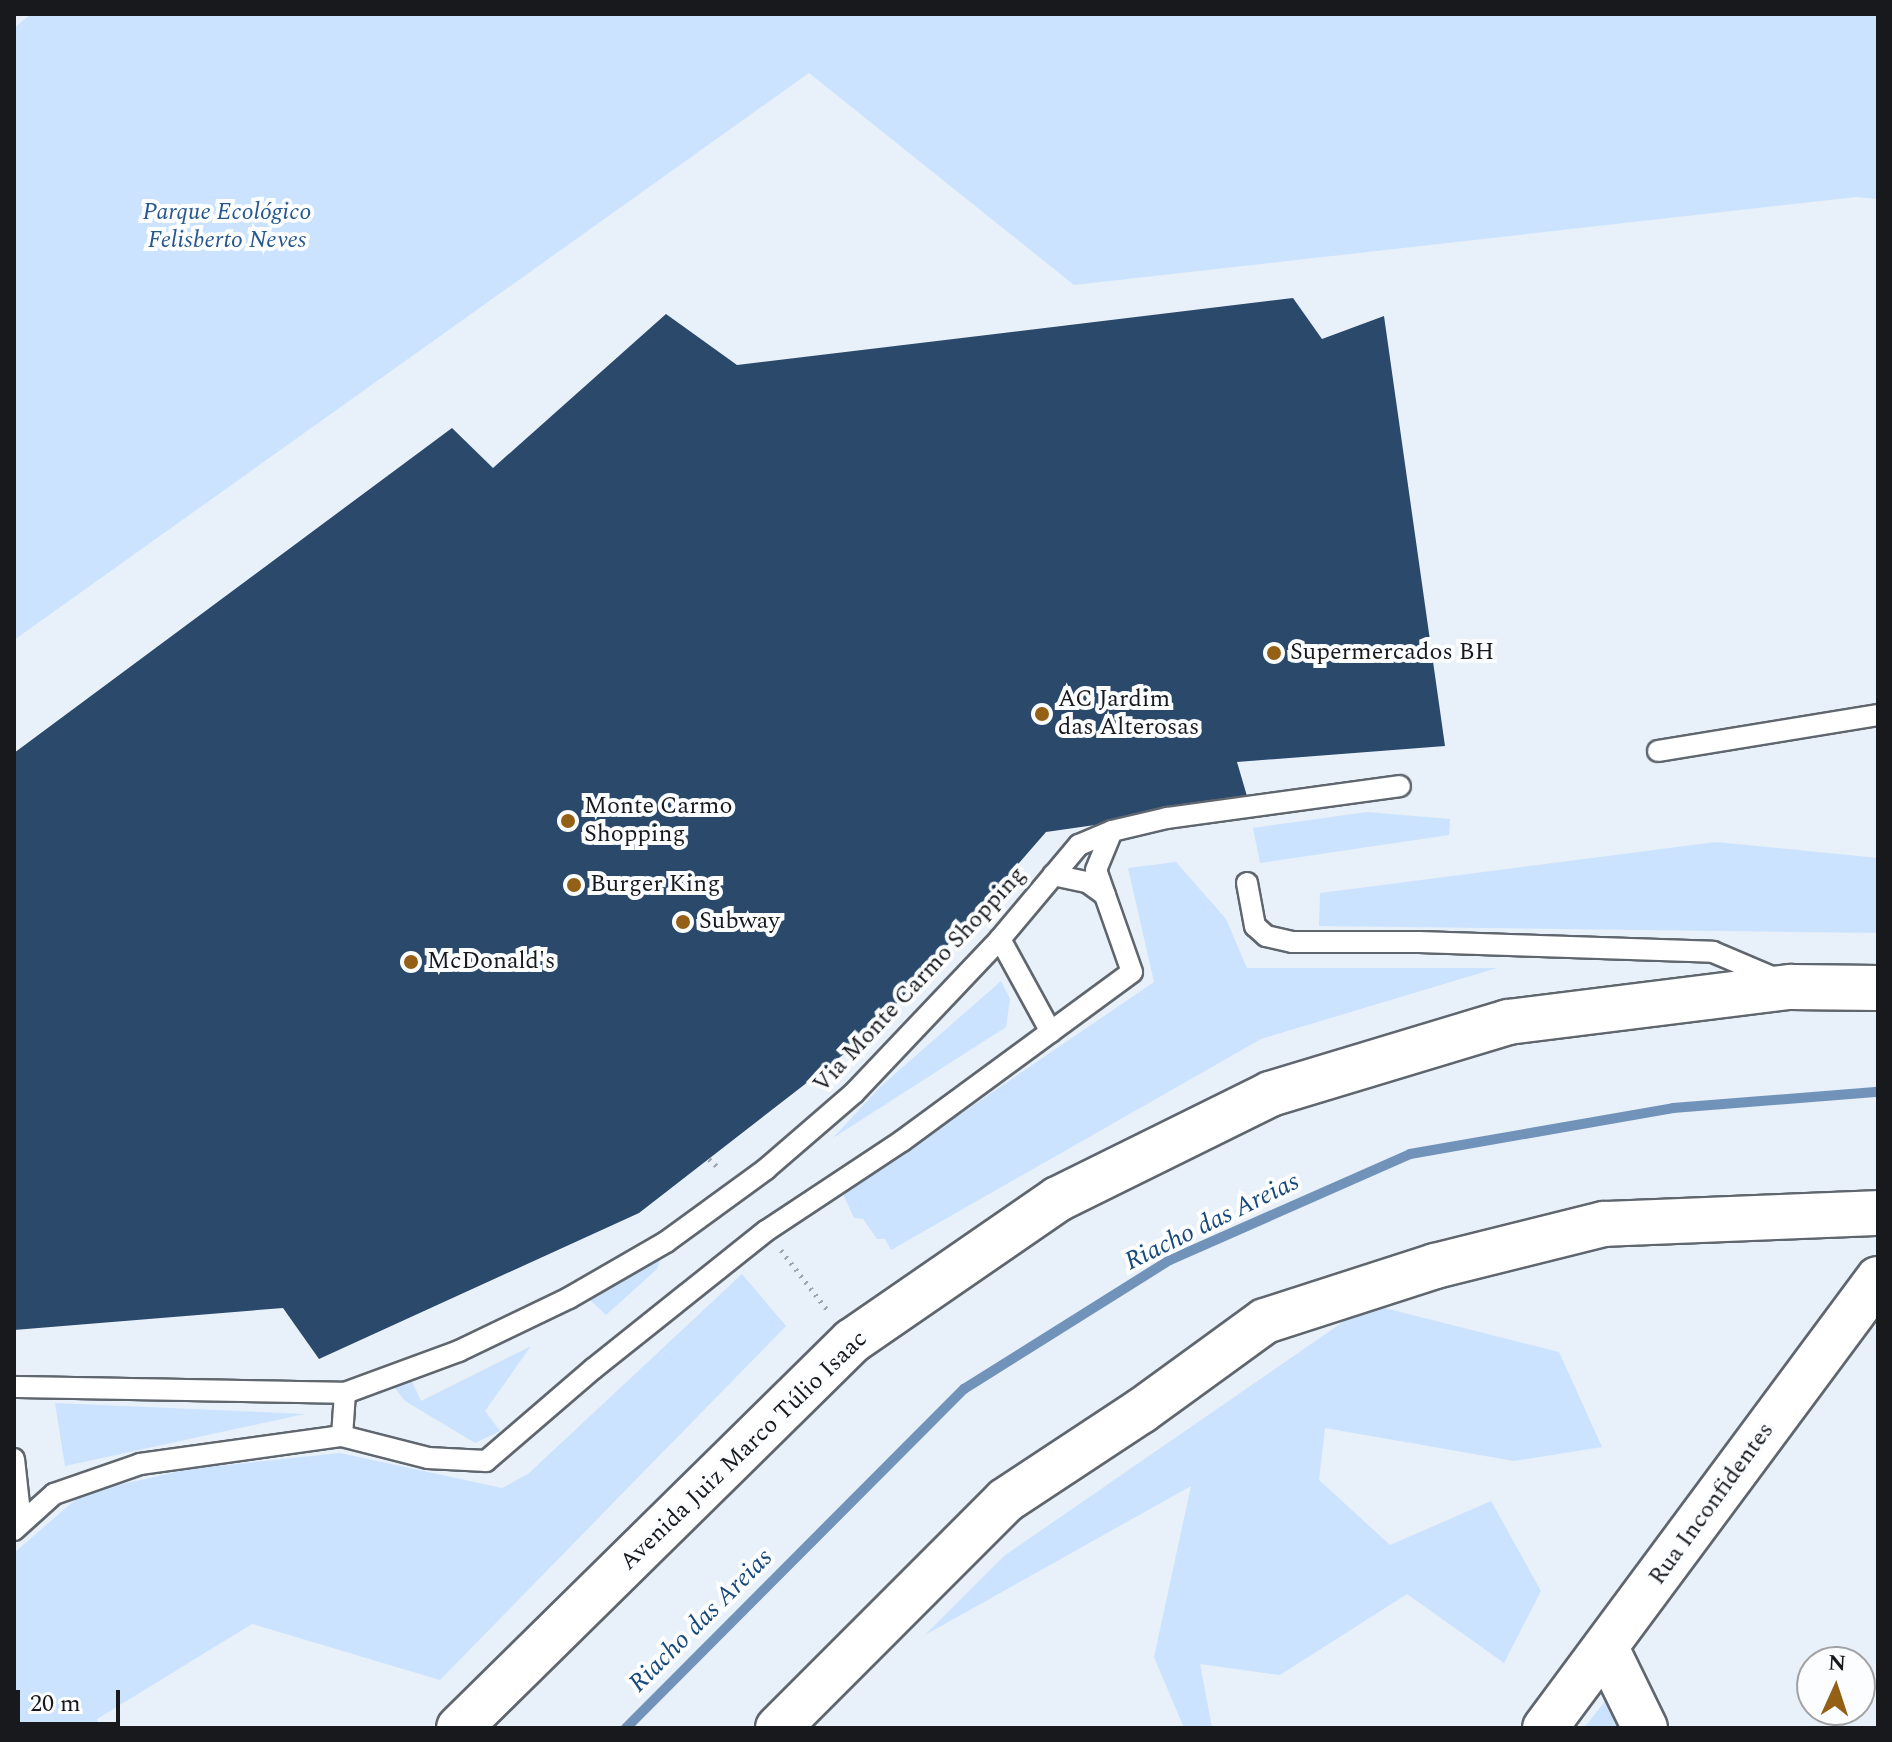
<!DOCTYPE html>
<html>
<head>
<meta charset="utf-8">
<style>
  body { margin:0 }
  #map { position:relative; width:1892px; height:1742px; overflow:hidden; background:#e8f0f9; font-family:Spectral,serif }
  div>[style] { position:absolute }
  .green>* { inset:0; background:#cbe3fe }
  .stream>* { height:10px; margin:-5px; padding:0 5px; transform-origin:5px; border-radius:5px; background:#7193ba }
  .building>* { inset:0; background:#2a496b }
  .path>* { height:5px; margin-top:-2.5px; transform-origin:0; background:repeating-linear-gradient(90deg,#9fa5ac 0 2px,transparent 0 8px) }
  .roads { filter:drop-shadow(2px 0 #5f666e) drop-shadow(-2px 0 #5f666e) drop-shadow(0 2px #5f666e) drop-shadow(0 -2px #5f666e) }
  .service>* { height:20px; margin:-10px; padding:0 10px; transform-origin:10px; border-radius:10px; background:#fff }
  .tertiary>* { height:44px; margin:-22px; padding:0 22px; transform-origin:22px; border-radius:22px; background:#fff }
  .primary>* { height:44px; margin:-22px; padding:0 22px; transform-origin:22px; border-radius:22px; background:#fff }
  .dots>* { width:22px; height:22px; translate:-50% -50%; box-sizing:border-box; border:4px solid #fbfdfe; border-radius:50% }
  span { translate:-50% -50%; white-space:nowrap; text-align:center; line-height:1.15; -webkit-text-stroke:8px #fbfdfe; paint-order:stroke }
  .park-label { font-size:24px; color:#27578b; font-style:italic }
  .poi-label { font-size:24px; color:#17191d }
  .left { translate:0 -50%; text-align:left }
  .street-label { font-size:24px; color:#17191d }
  .water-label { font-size:26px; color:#17487a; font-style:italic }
  .frame { position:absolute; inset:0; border:16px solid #17191d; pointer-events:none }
  .north { position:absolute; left:1796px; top:1646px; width:80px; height:80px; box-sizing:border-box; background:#fbfdfe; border:2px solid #a0a2a4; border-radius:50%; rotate:3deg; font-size:22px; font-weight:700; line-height:32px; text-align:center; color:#17191d }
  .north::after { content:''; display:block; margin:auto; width:28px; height:36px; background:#946015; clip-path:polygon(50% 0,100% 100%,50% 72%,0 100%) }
  .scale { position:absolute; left:16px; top:1690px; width:104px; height:36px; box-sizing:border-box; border:4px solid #17191d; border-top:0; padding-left:10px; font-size:24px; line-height:28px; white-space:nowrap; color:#17191d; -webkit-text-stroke:6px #fbfdfe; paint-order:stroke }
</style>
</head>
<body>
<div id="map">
  <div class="green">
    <i style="clip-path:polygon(31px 14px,1878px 14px,1878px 199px,1856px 197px,1074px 285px,809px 73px,14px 640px,14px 28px)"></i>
    <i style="clip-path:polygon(1367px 812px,1450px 819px,1449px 835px,1260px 863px,1253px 828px)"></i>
    <i style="clip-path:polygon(1716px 842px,1878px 858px,1878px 933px,1319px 926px,1320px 893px)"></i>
    <i style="clip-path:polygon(1176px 862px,1226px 919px,1247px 968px,1497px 968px,1261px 1039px,891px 1250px,885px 1239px,877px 1239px,863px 1219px,854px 1218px,843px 1194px,1154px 982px,1128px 868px)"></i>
    <i style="clip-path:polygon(1001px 981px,1010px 999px,1006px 1027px,833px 1138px,880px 1087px)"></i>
    <i style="clip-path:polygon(661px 1256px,657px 1269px,606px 1315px,590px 1300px)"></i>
    <i style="clip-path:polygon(742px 1274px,786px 1326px,440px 1680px,252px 1624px,97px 1719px,99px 1728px,14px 1728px,14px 1553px,83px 1493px,189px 1469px,340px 1453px,502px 1488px,528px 1474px)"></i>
    <i style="clip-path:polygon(1369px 1304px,1559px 1352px,1602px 1447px,1514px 1461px,1325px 1428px,1319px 1480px,1390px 1545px,1491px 1501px,1541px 1591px,1504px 1663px,1407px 1594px,1280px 1675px,1200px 1664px,1212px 1728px,1184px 1728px,1154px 1657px,1191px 1486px,925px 1635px,1004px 1556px)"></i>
    <i style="clip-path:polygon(531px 1346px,485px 1411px,500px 1431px,475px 1443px,405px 1401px,391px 1383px,409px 1375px,421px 1401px)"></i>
    <i style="clip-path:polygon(55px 1403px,305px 1414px,65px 1466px)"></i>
    <i style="clip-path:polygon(1617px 1686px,1633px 1728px,1584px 1728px)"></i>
  </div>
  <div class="stream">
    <i style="left:626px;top:1728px;width:479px;rotate:-45.1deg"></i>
    <i style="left:964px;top:1389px;width:243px;rotate:-32.1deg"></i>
    <i style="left:1170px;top:1260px;width:262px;rotate:-23.8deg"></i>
    <i style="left:1410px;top:1154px;width:267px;rotate:-9.9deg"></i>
    <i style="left:1673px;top:1108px;width:206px;rotate:-4.5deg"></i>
  </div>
  <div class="building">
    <i style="clip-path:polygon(1293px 298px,1322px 339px,1384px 316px,1445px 746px,1237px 762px,1249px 803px,1046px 832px,871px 1033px,639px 1213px,319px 1359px,283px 1308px,14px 1330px,14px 753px,452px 428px,493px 468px,666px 314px,737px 365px)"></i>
  </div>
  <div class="path">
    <i style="left:709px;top:1159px;width:15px;rotate:42deg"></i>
    <i style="left:781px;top:1250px;width:78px;rotate:52.3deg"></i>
  </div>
  <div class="roads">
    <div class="service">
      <i style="left:1658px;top:751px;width:223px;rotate:-9.3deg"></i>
      <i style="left:1053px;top:875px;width:35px;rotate:12deg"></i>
      <i style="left:1087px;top:882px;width:22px;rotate:36deg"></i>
      <i style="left:1247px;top:883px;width:44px;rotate:79.5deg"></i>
      <i style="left:1255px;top:926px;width:15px;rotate:42deg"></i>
      <i style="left:1266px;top:936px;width:27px;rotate:13deg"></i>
      <i style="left:1292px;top:942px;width:127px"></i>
      <i style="left:1419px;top:942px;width:294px;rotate:1.9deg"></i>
      <i style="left:1713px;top:952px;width:69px;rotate:22.9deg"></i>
      <i style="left:1000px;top:939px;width:106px;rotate:61.3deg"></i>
      <i style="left:14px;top:1387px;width:331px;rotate:1deg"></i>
      <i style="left:345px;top:1393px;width:121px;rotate:-20.2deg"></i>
      <i style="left:459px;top:1351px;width:122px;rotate:-25.7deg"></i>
      <i style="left:569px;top:1298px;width:112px;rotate:-30deg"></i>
      <i style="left:666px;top:1242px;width:124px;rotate:-36.1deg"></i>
      <i style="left:766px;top:1169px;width:116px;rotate:-40.8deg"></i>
      <i style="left:854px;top:1093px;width:212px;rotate:-46.5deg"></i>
      <i style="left:1000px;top:939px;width:123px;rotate:-50deg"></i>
      <i style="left:1079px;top:845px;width:36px;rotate:-23deg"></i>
      <i style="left:1112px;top:831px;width:57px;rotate:-13.3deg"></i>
      <i style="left:1167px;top:818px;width:235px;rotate:-7.8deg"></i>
      <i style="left:342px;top:1436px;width:43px;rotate:-86deg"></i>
      <i style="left:14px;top:1459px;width:63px;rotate:83.7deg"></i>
      <i style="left:14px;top:1530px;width:54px;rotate:-42deg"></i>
      <i style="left:54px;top:1494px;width:91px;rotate:-19.2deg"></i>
      <i style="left:140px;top:1464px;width:204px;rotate:-7.9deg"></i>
      <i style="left:342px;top:1436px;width:89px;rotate:14.3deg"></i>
      <i style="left:428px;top:1458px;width:58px;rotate:3deg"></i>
      <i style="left:486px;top:1461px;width:141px;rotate:-40.7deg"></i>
      <i style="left:593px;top:1369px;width:221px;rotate:-38.6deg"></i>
      <i style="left:766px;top:1231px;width:163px;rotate:-33.5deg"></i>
      <i style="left:902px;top:1141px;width:285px;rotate:-36.3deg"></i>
      <i style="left:1132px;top:972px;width:108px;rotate:-109.4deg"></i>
      <i style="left:1096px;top:870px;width:42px;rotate:-67.7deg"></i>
    </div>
    <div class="tertiary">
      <i style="left:1606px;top:1648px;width:89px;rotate:64deg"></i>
      <i style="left:1545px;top:1728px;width:559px;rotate:-53.44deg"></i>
    </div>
    <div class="primary">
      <i style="left:459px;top:1728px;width:552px;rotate:-44.56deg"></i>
      <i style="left:852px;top:1341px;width:250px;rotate:-34.6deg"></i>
      <i style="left:1058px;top:1199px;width:237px;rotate:-26.3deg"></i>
      <i style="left:1270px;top:1094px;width:249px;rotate:-16.8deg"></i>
      <i style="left:1508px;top:1022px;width:285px;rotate:-7.1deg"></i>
      <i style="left:1791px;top:987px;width:87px;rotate:0.7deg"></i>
      <i style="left:778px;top:1728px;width:322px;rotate:-45deg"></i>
      <i style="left:1006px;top:1500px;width:162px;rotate:-33.4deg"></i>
      <i style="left:1141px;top:1411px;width:153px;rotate:-36deg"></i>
      <i style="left:1265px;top:1321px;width:179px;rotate:-17.9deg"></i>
      <i style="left:1435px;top:1266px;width:174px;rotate:-14deg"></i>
      <i style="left:1604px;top:1224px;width:274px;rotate:-2.3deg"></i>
    </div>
  </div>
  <div class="dots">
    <i style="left:1274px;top:653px;background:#946015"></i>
    <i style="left:1042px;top:714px;background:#946015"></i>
    <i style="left:568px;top:821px;background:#946015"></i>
    <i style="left:574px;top:885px;background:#946015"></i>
    <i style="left:683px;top:922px;background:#946015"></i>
    <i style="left:411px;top:962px;background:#946015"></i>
  </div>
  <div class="park-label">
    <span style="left:227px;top:227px">Parque Ecológico<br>Felisberto Neves</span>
  </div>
  <div class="poi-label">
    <span class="left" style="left:1290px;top:653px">Supermercados BH</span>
    <span class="left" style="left:1058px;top:714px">AC Jardim<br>das Alterosas</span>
    <span class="left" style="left:584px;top:821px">Monte Carmo<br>Shopping</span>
    <span class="left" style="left:590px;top:885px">Burger King</span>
    <span class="left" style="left:699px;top:922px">Subway</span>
    <span class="left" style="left:427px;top:962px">McDonald's</span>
  </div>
  <div class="street-label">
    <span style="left:920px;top:980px;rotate:-47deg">Via Monte Carmo Shopping</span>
    <span style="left:744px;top:1451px;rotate:-44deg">Avenida Juiz Marco Túlio Isaac</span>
    <span style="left:1712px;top:1504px;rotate:-54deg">Rua Inconfidentes</span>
  </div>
  <div class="water-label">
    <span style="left:1212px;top:1222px;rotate:-26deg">Riacho das Areias</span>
    <span style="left:701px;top:1621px;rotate:-45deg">Riacho das Areias</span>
  </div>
  <div class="frame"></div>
  <div class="north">N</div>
  <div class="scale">20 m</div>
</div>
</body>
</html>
